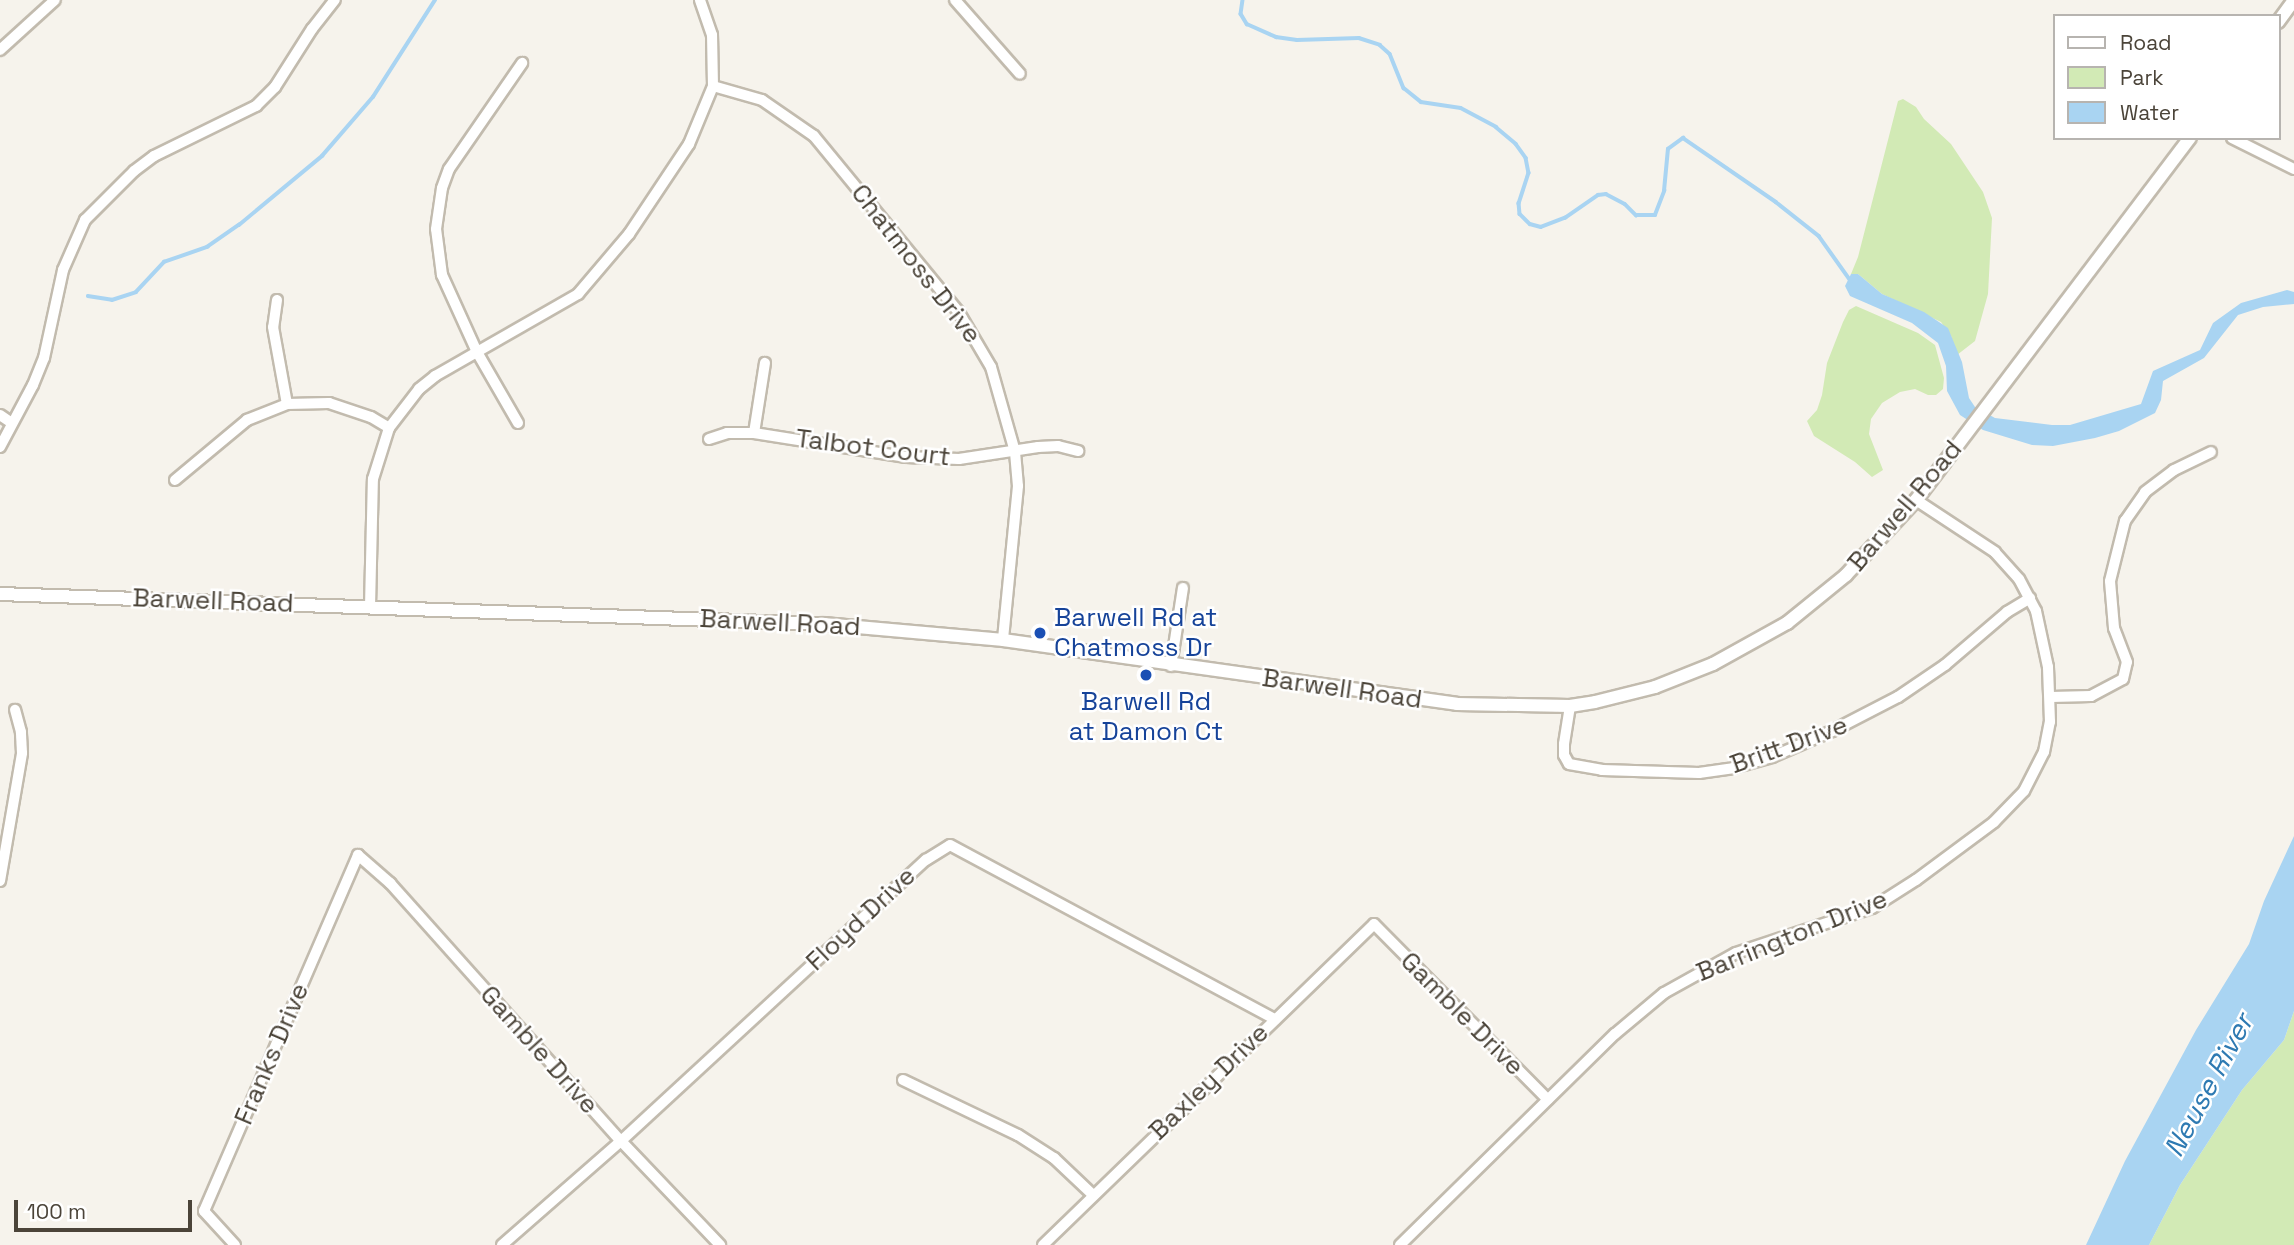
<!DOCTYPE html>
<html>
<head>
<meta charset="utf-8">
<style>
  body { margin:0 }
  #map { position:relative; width:2294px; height:1245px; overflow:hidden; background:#f6f3ec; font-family:"Space Grotesk",sans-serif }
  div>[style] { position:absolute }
  .green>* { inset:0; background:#d2eab5 }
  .water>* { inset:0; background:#a9d4f2 }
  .stream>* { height:3.5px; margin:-1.75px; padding:0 1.75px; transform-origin:1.75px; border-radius:1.75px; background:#a9d4f2 }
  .roads { filter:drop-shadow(2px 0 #c2bbae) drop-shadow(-2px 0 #c2bbae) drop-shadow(0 2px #c2bbae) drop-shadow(0 -2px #c2bbae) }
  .minor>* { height:10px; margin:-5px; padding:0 5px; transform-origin:5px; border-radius:5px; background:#fff }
  .tertiary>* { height:12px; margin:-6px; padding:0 6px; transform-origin:6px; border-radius:6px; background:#fff }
  .dots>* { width:19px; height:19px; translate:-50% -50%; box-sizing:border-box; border:4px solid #fff; border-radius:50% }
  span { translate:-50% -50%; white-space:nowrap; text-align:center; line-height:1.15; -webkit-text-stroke:5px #fff; paint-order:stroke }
  .street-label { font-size:26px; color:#4b4439 }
  .transit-label { font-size:26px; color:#164399 }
  .left { translate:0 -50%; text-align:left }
  .water-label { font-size:28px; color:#2e7ab2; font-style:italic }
  .legend { position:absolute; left:2053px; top:14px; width:228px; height:126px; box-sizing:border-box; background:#fff; border:2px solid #b7b4b0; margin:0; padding:9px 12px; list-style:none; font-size:21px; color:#4b4439 }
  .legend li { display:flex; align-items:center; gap:14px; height:35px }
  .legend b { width:35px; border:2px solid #b7b4b0 }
  .scale { position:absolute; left:14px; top:1200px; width:178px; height:32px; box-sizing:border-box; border:4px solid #4b4439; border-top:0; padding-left:9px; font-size:21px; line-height:24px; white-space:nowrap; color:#4b4439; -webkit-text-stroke:5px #fff; paint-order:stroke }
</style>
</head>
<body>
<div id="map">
  <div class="green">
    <i style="clip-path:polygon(1903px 99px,1916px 107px,1924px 119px,1951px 144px,1983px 192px,1992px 218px,1988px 294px,1975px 341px,1957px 355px,1951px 336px,1941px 322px,1882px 294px,1858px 274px,1851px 274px,1858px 257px,1898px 101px)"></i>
    <i style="clip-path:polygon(1856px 306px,1918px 333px,1935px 345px,1944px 378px,1943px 389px,1936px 395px,1928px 395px,1915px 389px,1900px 392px,1882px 403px,1871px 419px,1869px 434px,1883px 470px,1872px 477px,1855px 462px,1814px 436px,1807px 421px,1817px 410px,1822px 395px,1827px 363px,1843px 322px,1849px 310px)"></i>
    <i style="clip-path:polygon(2294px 1011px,2294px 1245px,2149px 1245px,2180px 1185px,2242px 1090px,2284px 1040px)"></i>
  </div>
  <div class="water">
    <i style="clip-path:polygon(1851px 274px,1858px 274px,1882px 294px,1924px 312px,1948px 328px,1962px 362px,1969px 398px,1975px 407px,1995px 418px,2052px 425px,2070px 425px,2141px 404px,2153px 371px,2200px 350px,2213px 323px,2241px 303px,2287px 290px,2294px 292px,2294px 304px,2263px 307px,2238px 315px,2204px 358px,2163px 381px,2161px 400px,2155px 413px,2119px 431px,2095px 438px,2053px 446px,2032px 445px,1983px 430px,1960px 415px,1947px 391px,1946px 366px,1938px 343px,1912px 323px,1850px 296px,1845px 286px)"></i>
    <i style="clip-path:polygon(2294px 836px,2294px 1011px,2284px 1040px,2242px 1090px,2180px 1185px,2149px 1245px,2086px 1245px,2125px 1161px,2196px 1030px,2249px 944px,2264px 901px)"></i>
  </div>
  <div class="stream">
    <i style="left:1243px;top:0;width:14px;rotate:98deg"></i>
    <i style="left:1241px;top:14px;width:12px;rotate:59deg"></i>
    <i style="left:1247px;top:24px;width:32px;rotate:24deg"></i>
    <i style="left:1276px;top:37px;width:21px;rotate:8deg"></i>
    <i style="left:1297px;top:40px;width:62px;rotate:-1.8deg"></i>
    <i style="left:1359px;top:38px;width:22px;rotate:18deg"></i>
    <i style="left:1380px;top:45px;width:13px;rotate:42deg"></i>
    <i style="left:1390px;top:54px;width:37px;rotate:68deg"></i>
    <i style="left:1404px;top:88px;width:22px;rotate:39deg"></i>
    <i style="left:1421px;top:102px;width:40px;rotate:8.5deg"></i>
    <i style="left:1461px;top:108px;width:40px;rotate:28deg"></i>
    <i style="left:1496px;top:127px;width:26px;rotate:40deg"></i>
    <i style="left:1516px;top:144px;width:17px;rotate:54deg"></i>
    <i style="left:1526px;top:158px;width:15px;rotate:79deg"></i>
    <i style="left:1529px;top:173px;width:32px;rotate:108deg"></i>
    <i style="left:1519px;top:203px;width:11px;rotate:85deg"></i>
    <i style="left:1520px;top:214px;width:14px;rotate:45deg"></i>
    <i style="left:1530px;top:224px;width:11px;rotate:15deg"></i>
    <i style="left:1541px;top:227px;width:26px;rotate:-21deg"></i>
    <i style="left:1565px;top:218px;width:40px;rotate:-34.9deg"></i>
    <i style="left:1598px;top:195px;width:8px;rotate:-7deg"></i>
    <i style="left:1606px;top:194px;width:21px;rotate:28deg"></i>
    <i style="left:1625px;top:204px;width:16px;rotate:45deg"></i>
    <i style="left:1636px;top:215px;width:19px"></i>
    <i style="left:1655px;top:215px;width:26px;rotate:-69deg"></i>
    <i style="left:1664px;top:191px;width:42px;rotate:-84.6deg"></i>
    <i style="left:1668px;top:149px;width:19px;rotate:-36deg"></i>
    <i style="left:1683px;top:138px;width:113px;rotate:34.5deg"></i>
    <i style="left:1776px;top:202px;width:55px;rotate:38.3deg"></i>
    <i style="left:1819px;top:236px;width:55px;rotate:54.6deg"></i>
    <i style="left:88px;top:296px;width:24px;rotate:9deg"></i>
    <i style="left:112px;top:300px;width:25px;rotate:-18deg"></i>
    <i style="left:136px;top:292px;width:41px;rotate:-47deg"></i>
    <i style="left:164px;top:262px;width:46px;rotate:-19.2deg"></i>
    <i style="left:207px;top:247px;width:39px;rotate:-35deg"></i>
    <i style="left:239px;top:225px;width:108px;rotate:-39.7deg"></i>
    <i style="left:322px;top:156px;width:78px;rotate:-49.2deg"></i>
    <i style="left:373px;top:97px;width:115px;rotate:-57.4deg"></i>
  </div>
  <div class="roads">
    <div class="minor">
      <i style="left:955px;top:0;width:98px;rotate:48.7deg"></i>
      <i style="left:0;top:50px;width:74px;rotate:-42.3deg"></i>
      <i style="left:713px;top:86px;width:51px;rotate:15.9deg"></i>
      <i style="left:762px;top:100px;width:63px;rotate:34.7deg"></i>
      <i style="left:814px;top:136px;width:227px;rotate:50.6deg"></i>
      <i style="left:958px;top:311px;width:65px;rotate:59.5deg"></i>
      <i style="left:991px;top:367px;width:88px;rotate:74.2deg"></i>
      <i style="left:1015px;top:452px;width:34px;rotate:85deg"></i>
      <i style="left:1018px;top:486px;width:155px;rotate:95.6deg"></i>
      <i style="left:2232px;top:138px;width:69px;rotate:26.6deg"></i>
      <i style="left:277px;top:300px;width:27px;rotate:98deg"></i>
      <i style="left:273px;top:327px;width:78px;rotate:79.7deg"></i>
      <i style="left:0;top:415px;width:14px;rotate:34deg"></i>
      <i style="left:518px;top:423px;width:82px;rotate:-120deg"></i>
      <i style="left:477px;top:352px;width:85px;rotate:-114.4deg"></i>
      <i style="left:442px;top:275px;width:46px;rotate:-97.4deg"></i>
      <i style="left:436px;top:229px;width:41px;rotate:-81.7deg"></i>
      <i style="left:442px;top:188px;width:20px;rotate:-70deg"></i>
      <i style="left:449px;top:169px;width:129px;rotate:-55.4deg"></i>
      <i style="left:754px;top:433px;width:71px;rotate:-81.1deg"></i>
      <i style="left:709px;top:439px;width:19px;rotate:-18deg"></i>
      <i style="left:727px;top:433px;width:27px"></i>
      <i style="left:754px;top:433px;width:154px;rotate:9deg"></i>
      <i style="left:906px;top:457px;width:53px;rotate:2.2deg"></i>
      <i style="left:959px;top:459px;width:80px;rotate:-8.6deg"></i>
      <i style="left:1038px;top:447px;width:20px;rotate:-3deg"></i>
      <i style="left:1058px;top:446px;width:21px;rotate:14deg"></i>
      <i style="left:0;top:447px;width:70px;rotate:-62deg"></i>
      <i style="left:33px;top:385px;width:29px;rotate:-68deg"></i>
      <i style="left:44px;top:358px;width:90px;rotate:-77.8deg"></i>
      <i style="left:63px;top:270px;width:55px;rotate:-66.3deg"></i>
      <i style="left:85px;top:220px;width:69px;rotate:-45deg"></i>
      <i style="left:134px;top:171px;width:25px;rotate:-37deg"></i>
      <i style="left:154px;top:156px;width:114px;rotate:-26.1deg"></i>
      <i style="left:256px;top:106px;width:27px;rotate:-45deg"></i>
      <i style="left:275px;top:87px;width:69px;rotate:-57.5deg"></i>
      <i style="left:312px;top:29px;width:37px;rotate:-52deg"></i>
      <i style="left:175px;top:480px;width:94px;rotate:-39.8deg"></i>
      <i style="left:247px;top:420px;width:43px;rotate:-21.8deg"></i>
      <i style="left:287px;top:404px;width:42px;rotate:-1.4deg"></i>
      <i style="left:329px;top:403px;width:44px;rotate:18.4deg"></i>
      <i style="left:371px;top:417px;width:21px;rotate:31deg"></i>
      <i style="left:370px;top:607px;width:128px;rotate:-88.7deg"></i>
      <i style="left:373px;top:479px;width:53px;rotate:-72.6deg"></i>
      <i style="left:389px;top:428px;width:49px;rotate:-52.4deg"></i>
      <i style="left:419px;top:389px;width:21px;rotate:-39deg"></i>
      <i style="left:435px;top:376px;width:165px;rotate:-29.8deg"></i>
      <i style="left:578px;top:294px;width:79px;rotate:-49.6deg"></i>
      <i style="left:629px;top:234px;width:108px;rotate:-56.3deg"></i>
      <i style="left:689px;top:144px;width:63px;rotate:-67.5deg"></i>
      <i style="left:713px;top:86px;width:51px;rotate:-91.1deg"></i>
      <i style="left:712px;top:35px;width:37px;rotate:-109deg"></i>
      <i style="left:1171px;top:666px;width:79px;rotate:-81.3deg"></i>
      <i style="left:2051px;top:697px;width:40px;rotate:-1.4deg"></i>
      <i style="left:2091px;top:696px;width:36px;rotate:-28deg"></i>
      <i style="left:2123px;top:679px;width:17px;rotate:-77deg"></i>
      <i style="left:2127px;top:662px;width:36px;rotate:-111deg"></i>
      <i style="left:2114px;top:628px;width:47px;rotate:-94.9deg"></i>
      <i style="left:2110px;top:581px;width:62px;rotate:-76deg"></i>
      <i style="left:2125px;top:521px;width:35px;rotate:-55deg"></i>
      <i style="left:2145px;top:492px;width:36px;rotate:-37deg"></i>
      <i style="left:2174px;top:470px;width:41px;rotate:-25.9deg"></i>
      <i style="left:1570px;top:706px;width:38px;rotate:99deg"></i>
      <i style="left:1564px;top:744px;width:11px;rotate:90deg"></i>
      <i style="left:1564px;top:755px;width:10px;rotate:61deg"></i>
      <i style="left:1569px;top:764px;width:34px;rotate:10deg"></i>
      <i style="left:1602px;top:770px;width:97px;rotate:1.8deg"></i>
      <i style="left:1699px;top:773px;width:34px;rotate:-8deg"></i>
      <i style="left:1733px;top:768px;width:41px;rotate:-15.8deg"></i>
      <i style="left:1772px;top:757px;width:65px;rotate:-23.4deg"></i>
      <i style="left:1832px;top:731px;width:74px;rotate:-27.3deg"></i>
      <i style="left:1898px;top:697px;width:57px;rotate:-34.2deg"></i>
      <i style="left:1945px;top:665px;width:82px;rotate:-40.5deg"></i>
      <i style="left:2007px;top:612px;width:27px;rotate:-31deg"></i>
      <i style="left:0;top:881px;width:130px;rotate:-80.2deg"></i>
      <i style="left:22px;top:753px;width:21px;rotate:-93deg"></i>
      <i style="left:21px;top:732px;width:23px;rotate:-105deg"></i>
      <i style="left:903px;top:1080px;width:127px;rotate:25.6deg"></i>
      <i style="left:1018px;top:1135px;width:43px;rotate:32.6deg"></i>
      <i style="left:1054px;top:1158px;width:54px;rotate:43.5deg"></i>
      <i style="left:235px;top:1245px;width:46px;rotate:-132.4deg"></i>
      <i style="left:204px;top:1211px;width:388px;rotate:-66.6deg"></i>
      <i style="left:358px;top:855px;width:43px;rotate:41.2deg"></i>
      <i style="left:390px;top:883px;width:346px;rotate:48.2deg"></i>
      <i style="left:621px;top:1141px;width:144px;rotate:46.4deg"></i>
      <i style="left:502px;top:1245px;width:158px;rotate:-41.2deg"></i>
      <i style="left:621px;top:1141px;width:415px;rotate:-42.7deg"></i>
      <i style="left:926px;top:860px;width:28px;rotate:-32deg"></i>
      <i style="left:950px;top:845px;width:369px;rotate:28.2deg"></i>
      <i style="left:1043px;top:1245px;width:461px;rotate:-44.1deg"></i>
      <i style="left:1374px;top:924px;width:247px;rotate:45.3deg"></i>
      <i style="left:1400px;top:1245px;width:301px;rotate:-44.5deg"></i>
      <i style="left:1615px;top:1034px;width:64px;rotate:-39.9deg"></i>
      <i style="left:1664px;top:993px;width:82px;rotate:-29.1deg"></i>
      <i style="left:1736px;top:953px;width:143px;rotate:-18.3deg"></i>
      <i style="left:1872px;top:908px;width:52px;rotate:-32.5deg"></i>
      <i style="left:1916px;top:880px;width:97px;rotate:-36.6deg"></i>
      <i style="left:1994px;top:822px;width:43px;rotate:-45.9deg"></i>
      <i style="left:2024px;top:791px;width:44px;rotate:-62.9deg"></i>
      <i style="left:2044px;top:752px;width:31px;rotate:-79deg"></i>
      <i style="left:2050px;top:722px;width:55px;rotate:-92.1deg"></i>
      <i style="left:2048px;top:667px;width:57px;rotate:-102.1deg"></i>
      <i style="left:2036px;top:611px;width:36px;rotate:-118deg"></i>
      <i style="left:2019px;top:579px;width:36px;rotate:-132deg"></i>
      <i style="left:1995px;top:552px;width:95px;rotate:-146.6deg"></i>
    </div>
    <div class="tertiary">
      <i style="left:2278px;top:22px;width:27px;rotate:-54deg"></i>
      <i style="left:0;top:594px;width:825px;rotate:2.09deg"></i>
      <i style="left:824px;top:624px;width:180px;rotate:5.1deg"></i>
      <i style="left:1003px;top:640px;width:458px;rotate:8deg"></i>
      <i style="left:1457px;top:704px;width:113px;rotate:1deg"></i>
      <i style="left:1570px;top:706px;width:25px;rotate:-9deg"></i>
      <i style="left:1595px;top:702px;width:62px;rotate:-14deg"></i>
      <i style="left:1655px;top:687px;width:62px;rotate:-21.6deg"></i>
      <i style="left:1713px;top:664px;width:85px;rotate:-29deg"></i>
      <i style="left:1787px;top:623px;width:76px;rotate:-39.1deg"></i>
      <i style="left:1846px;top:575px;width:103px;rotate:-47deg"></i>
      <i style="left:1916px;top:500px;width:454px;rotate:-52.9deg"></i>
    </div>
  </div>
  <div class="dots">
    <i style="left:1040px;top:633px;background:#1a4fb4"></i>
    <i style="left:1146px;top:675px;background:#1a4fb4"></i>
  </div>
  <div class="street-label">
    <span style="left:916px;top:264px;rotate:52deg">Chatmoss Drive</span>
    <span style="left:873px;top:448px;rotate:7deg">Talbot Court</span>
    <span style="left:1905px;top:506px;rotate:-50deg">Barwell Road</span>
    <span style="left:213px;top:601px;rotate:2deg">Barwell Road</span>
    <span style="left:780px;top:623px;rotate:3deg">Barwell Road</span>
    <span style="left:1342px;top:689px;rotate:8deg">Barwell Road</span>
    <span style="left:1789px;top:745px;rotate:-20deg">Britt Drive</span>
    <span style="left:861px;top:919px;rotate:-43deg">Floyd Drive</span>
    <span style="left:1792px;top:936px;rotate:-22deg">Barrington Drive</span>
    <span style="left:1462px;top:1014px;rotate:45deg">Gamble Drive</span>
    <span style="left:539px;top:1050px;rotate:48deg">Gamble Drive</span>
    <span style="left:272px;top:1054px;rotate:-67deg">Franks Drive</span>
    <span style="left:1209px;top:1082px;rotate:-44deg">Baxley Drive</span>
  </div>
  <div class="transit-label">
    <span class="left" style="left:1054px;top:633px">Barwell Rd at<br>Chatmoss Dr</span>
    <span style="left:1146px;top:717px">Barwell Rd<br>at Damon Ct</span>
  </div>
  <div class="water-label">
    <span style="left:2208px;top:1085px;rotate:-62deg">Neuse River</span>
  </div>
  <ul class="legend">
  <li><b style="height:9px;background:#fff"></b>Road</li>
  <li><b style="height:19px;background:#d2eab5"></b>Park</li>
  <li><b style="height:19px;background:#a9d4f2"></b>Water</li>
  </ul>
  <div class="scale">100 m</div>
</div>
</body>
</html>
